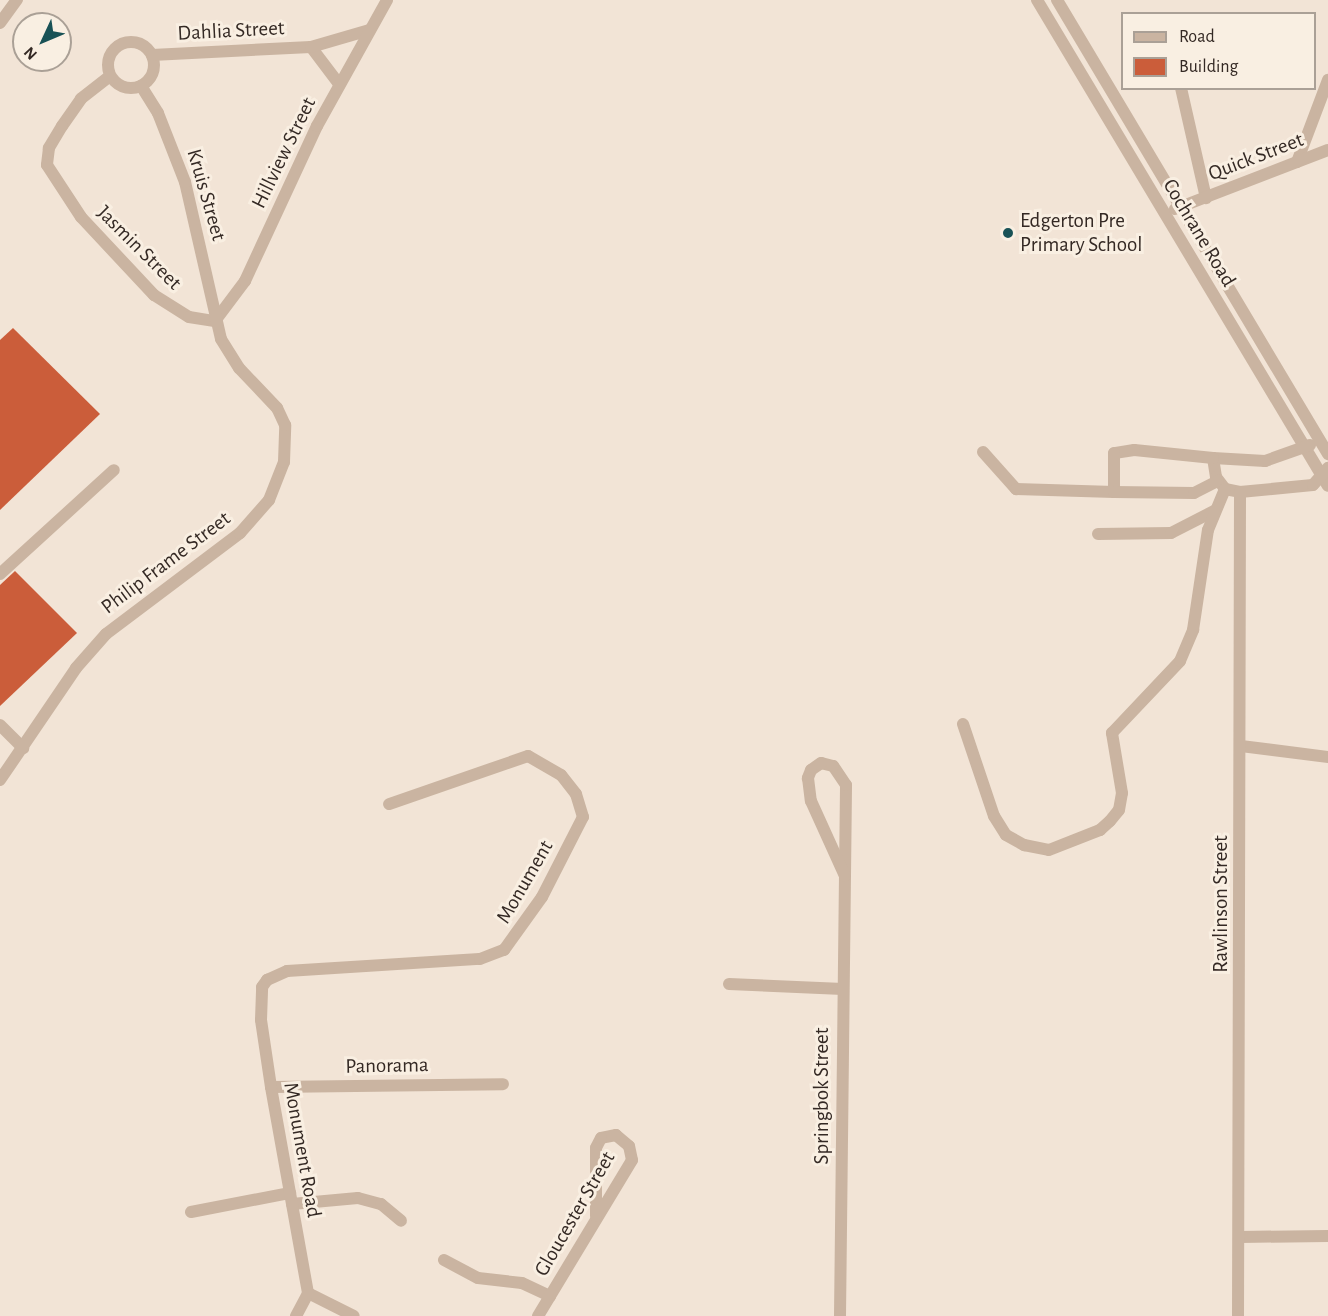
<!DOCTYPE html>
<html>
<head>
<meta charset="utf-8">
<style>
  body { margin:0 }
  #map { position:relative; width:1328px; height:1316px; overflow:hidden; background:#f2e4d6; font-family:"Alegreya Sans",sans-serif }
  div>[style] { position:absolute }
  .building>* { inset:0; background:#cb5d3a }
  .minor>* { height:12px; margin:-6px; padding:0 6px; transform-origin:6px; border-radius:6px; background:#cab4a1 }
  .minor>.ring { margin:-6px; padding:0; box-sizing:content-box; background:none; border:12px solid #cab4a1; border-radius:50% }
  .dots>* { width:16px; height:16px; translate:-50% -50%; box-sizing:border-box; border:3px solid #f9efe2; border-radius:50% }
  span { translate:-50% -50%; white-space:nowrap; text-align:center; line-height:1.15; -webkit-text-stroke:6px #f9efe2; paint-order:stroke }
  .street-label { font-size:21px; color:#342924 }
  .poi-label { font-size:21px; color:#342924 }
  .left { translate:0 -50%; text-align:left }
  .legend { position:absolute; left:1121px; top:12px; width:195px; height:78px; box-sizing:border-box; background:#f9efe2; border:2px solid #aaa096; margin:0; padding:8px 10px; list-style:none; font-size:18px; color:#342924 }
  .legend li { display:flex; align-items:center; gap:12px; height:30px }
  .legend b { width:30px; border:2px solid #aaa096 }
  .north { position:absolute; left:12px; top:12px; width:60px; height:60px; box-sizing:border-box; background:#f9efe2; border:2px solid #aaa096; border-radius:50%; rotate:226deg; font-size:16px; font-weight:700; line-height:24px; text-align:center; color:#342924 }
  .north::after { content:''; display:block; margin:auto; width:21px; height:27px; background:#195256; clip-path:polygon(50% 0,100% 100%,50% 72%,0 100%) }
</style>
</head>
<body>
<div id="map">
  <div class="building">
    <i style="clip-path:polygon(13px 328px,100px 414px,0 510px,0 340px)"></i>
    <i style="clip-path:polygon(15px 571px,77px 633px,0 706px,0 585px)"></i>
  </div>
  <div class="minor">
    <i style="left:1037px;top:0;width:566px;rotate:59.09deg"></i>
    <i style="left:1057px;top:0;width:529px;rotate:59.17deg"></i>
    <i style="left:0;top:23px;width:29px;rotate:-54deg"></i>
    <i class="ring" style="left:108px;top:42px;width:34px;height:34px"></i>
    <i style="left:311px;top:47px;width:46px;rotate:52.9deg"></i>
    <i style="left:152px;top:55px;width:159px;rotate:-2.9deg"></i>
    <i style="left:311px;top:47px;width:60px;rotate:-16.3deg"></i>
    <i style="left:110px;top:76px;width:37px;rotate:142deg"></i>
    <i style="left:81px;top:99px;width:33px;rotate:125deg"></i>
    <i style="left:62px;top:126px;width:26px;rotate:121deg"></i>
    <i style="left:49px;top:148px;width:17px;rotate:97deg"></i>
    <i style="left:47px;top:165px;width:62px;rotate:56.8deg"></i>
    <i style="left:81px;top:217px;width:107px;rotate:46.9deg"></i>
    <i style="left:154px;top:295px;width:41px;rotate:32.2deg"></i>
    <i style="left:189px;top:317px;width:26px;rotate:9deg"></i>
    <i style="left:1181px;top:88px;width:113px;rotate:77.2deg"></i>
    <i style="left:1297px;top:162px;width:88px;rotate:-69.3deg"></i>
    <i style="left:1175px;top:209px;width:164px;rotate:-21.1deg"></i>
    <i style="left:215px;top:321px;width:50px;rotate:-53.1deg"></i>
    <i style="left:245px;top:281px;width:171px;rotate:-65.1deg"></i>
    <i style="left:317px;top:126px;width:144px;rotate:-60.9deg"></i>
    <i style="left:1310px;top:445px;width:48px;rotate:160.4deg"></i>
    <i style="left:1265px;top:461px;width:52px;rotate:-176.7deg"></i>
    <i style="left:1213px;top:458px;width:19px;rotate:81deg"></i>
    <i style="left:1216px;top:477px;width:15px;rotate:53deg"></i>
    <i style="left:1225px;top:489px;width:15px;rotate:11deg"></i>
    <i style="left:1240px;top:492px;width:73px;rotate:-5.5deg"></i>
    <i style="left:1313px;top:485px;width:23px;rotate:-49deg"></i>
    <i style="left:983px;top:452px;width:50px;rotate:48.3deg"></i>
    <i style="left:1016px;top:489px;width:98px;rotate:1.8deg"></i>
    <i style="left:1213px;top:458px;width:79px;rotate:-174.2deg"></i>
    <i style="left:1134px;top:450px;width:20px;rotate:171deg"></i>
    <i style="left:1114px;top:453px;width:39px;rotate:90deg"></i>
    <i style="left:1114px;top:492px;width:80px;rotate:0.7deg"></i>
    <i style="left:1194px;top:493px;width:27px;rotate:-27deg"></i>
    <i style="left:1098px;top:534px;width:73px;rotate:-0.8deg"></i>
    <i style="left:1171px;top:533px;width:48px;rotate:-27.1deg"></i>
    <i style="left:0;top:574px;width:154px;rotate:-42.4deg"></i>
    <i style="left:963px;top:724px;width:97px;rotate:71.4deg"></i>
    <i style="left:994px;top:816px;width:22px;rotate:58deg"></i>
    <i style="left:1006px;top:835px;width:21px;rotate:29deg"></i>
    <i style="left:1024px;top:845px;width:25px;rotate:11deg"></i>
    <i style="left:1049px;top:850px;width:55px;rotate:-21.4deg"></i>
    <i style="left:1100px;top:830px;width:13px;rotate:-42deg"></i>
    <i style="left:1110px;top:821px;width:14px;rotate:-51deg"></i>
    <i style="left:1119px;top:810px;width:17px;rotate:-80deg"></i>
    <i style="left:1122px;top:793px;width:61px;rotate:-99.5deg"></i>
    <i style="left:1112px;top:733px;width:99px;rotate:-46.6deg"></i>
    <i style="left:1180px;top:661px;width:34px;rotate:-67deg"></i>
    <i style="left:1193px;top:630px;width:101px;rotate:-81.5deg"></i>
    <i style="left:1208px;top:530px;width:44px;rotate:-67.5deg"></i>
    <i style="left:0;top:725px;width:33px;rotate:45deg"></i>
    <i style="left:1241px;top:746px;width:88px;rotate:7.2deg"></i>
    <i style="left:0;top:780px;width:135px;rotate:-55.8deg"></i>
    <i style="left:76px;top:668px;width:45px;rotate:-48.6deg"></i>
    <i style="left:106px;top:634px;width:168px;rotate:-37deg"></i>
    <i style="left:240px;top:533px;width:44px;rotate:-48.7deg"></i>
    <i style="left:269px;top:500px;width:41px;rotate:-68.5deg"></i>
    <i style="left:284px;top:462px;width:37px;rotate:-88deg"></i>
    <i style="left:285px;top:425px;width:19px;rotate:-115deg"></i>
    <i style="left:277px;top:408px;width:55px;rotate:-133.5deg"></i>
    <i style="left:239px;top:368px;width:34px;rotate:-122deg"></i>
    <i style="left:221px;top:339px;width:161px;rotate:-102.9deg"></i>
    <i style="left:185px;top:182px;width:74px;rotate:-111.4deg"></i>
    <i style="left:158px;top:113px;width:32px;rotate:-122deg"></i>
    <i style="left:729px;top:984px;width:114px;rotate:2.5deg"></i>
    <i style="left:271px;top:1087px;width:232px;rotate:-0.7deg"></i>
    <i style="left:292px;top:1204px;width:66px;rotate:-5.2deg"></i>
    <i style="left:358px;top:1198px;width:24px;rotate:15deg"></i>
    <i style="left:381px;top:1204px;width:26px;rotate:40deg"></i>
    <i style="left:191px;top:1212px;width:101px;rotate:-10.9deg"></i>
    <i style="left:1240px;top:1237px;width:88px;rotate:-0.7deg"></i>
    <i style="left:444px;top:1260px;width:38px;rotate:28deg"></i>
    <i style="left:478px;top:1278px;width:44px;rotate:6.5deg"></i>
    <i style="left:522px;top:1283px;width:31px;rotate:25deg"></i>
    <i style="left:308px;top:1293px;width:51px;rotate:26.6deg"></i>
    <i style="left:296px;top:1316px;width:26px;rotate:-62deg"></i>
    <i style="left:308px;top:1293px;width:209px;rotate:-100.2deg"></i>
    <i style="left:271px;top:1087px;width:68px;rotate:-98.5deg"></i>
    <i style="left:261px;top:1020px;width:33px;rotate:-88deg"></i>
    <i style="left:262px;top:987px;width:9px;rotate:-54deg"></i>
    <i style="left:267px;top:980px;width:22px;rotate:-24deg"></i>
    <i style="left:287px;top:971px;width:193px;rotate:-3.6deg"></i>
    <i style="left:480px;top:959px;width:26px;rotate:-21deg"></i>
    <i style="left:504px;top:950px;width:65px;rotate:-54.4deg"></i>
    <i style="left:542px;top:897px;width:90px;rotate:-62.9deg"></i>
    <i style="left:583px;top:817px;width:24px;rotate:-107deg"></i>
    <i style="left:576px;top:794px;width:24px;rotate:-128deg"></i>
    <i style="left:561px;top:775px;width:38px;rotate:-150deg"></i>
    <i style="left:528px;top:756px;width:147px;rotate:160.9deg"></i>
    <i style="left:538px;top:1316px;width:182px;rotate:-58.9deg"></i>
    <i style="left:632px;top:1160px;width:14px;rotate:-102deg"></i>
    <i style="left:629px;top:1146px;width:17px;rotate:-140deg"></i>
    <i style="left:616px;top:1135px;width:15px;rotate:169deg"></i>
    <i style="left:601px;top:1138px;width:11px;rotate:117deg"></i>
    <i style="left:596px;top:1148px;width:68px;rotate:90deg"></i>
    <i style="left:840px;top:1316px;width:531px;rotate:-89.35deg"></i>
    <i style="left:846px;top:785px;width:23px;rotate:-124deg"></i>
    <i style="left:833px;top:766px;width:12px;rotate:-166deg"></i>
    <i style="left:821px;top:763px;width:12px;rotate:145deg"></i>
    <i style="left:811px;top:770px;width:9px;rotate:111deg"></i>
    <i style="left:808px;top:778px;width:23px;rotate:83deg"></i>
    <i style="left:811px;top:801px;width:82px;rotate:65.6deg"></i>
    <i style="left:1238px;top:1316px;width:824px;rotate:-89.86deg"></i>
  </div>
  <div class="dots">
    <i style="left:1008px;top:233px;background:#195256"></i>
  </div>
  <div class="street-label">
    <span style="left:231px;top:31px;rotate:-3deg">Dahlia Street</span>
    <span style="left:284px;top:153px;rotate:-64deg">Hillview Street</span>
    <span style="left:1256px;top:157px;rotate:-21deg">Quick Street</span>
    <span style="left:206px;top:195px;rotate:74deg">Kruis Street</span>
    <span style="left:1199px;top:233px;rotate:59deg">Cochrane Road</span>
    <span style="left:139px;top:248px;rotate:45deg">Jasmin Street</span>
    <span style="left:166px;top:563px;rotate:-37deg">Philip Frame Street</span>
    <span style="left:525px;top:882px;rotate:-60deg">Monument</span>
    <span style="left:1221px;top:904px;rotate:-90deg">Rawlinson Street</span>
    <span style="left:387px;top:1066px;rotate:-1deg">Panorama</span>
    <span style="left:822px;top:1096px;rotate:-90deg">Springbok Street</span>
    <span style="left:302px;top:1150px;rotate:80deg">Monument Road</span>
    <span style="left:575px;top:1214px;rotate:-60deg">Gloucester Street</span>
  </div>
  <div class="poi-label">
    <span class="left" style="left:1020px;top:233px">Edgerton Pre<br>Primary School</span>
  </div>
  <ul class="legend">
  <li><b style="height:8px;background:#cab4a1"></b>Road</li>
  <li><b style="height:16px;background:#cb5d3a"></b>Building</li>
  </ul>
  <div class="north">N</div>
</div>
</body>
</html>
